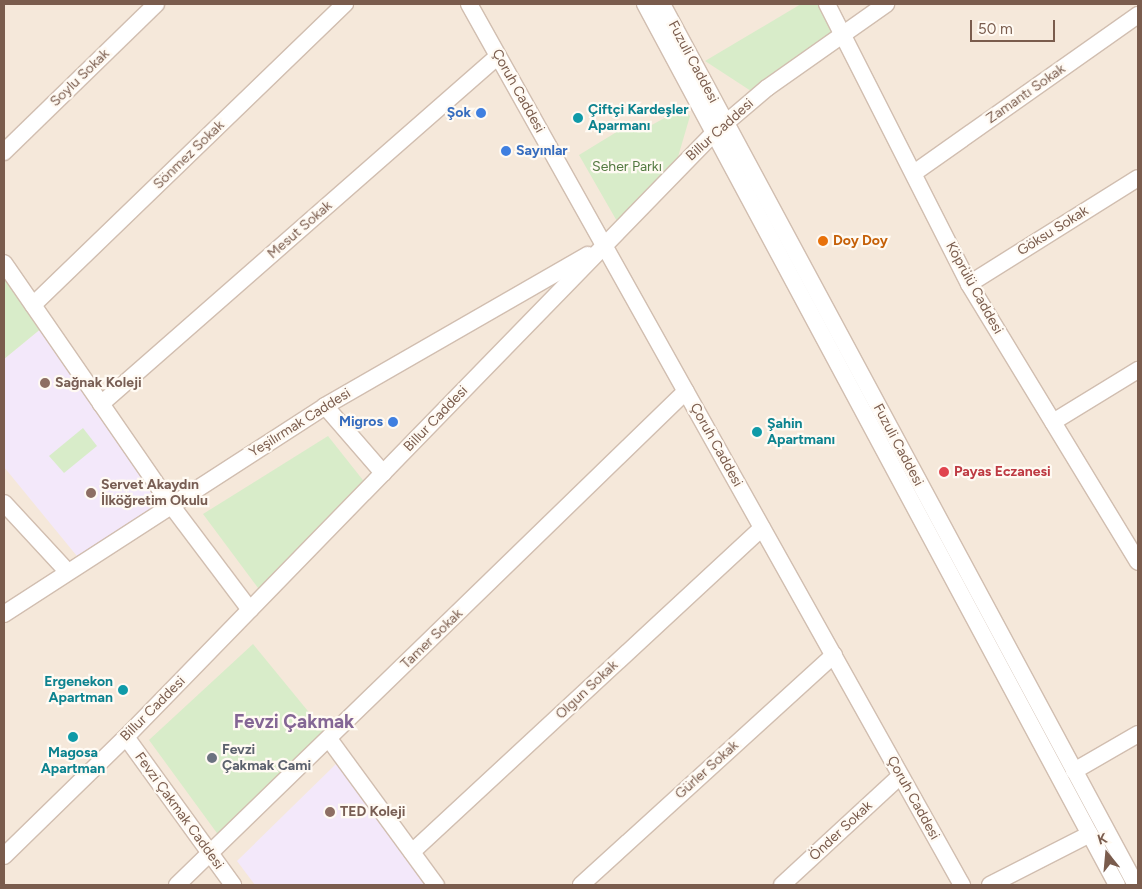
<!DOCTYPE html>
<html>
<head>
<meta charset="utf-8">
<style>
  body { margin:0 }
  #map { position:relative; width:1142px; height:889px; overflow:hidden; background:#fdf6ec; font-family:Figtree,sans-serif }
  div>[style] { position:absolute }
  .residential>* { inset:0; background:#f5e8da }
  .education>* { inset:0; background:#f3e8fa }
  .green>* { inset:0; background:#d8ecc9 }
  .roads { filter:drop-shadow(1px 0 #d1beb0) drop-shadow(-1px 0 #d1beb0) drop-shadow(0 1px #d1beb0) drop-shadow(0 -1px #d1beb0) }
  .minor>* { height:16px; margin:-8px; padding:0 8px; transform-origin:8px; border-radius:8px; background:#fff }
  .dots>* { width:14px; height:14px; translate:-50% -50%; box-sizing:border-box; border:2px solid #fffaf3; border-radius:50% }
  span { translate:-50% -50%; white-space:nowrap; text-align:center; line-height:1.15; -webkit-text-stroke:4.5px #fffaf3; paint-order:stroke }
  .street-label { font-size:14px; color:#7a5c4d }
  .culture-label { font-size:14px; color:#0d838f; font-weight:700 }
  .left { translate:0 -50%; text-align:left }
  .right { translate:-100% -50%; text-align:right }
  .shop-label { font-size:14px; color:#366cbe; font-weight:700 }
  .park-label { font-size:14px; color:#537a41 }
  .food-label { font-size:14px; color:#c56008; font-weight:700 }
  .education-label { font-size:14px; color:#785e54; font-weight:700 }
  .health-label { font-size:14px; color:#be3a42; font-weight:700 }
  .worship-label { font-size:14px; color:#5b616d; font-weight:700 }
  .district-label { font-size:19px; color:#846695; font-weight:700 }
  .frame { position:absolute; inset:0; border:5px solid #7a5c4d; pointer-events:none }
  .north { position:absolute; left:1082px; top:829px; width:50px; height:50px; -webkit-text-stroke:4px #fffaf3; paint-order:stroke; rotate:343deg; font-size:14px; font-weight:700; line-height:20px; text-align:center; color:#7a5c4d }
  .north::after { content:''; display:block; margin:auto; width:18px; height:22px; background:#7a5c4d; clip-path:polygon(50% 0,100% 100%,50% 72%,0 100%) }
  .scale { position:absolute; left:970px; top:20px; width:85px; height:22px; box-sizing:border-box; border:2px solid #7a5c4d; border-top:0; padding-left:6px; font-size:15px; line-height:18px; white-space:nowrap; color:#7a5c4d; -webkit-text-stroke:4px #fffaf3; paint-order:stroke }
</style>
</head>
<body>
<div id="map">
  <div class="residential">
    <i style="clip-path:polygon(4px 4px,1138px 4px,1138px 885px,4px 885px)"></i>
  </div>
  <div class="education">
    <i style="clip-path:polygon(43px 327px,166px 507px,81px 561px,4px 467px,4px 359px)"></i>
    <i style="clip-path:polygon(337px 763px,425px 885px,255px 885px,237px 861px)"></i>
  </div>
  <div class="green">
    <i style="clip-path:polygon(801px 4px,822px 4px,840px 35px,772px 82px,751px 91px,705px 61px)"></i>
    <i style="clip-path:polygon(683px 108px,690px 116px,673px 174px,618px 223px,579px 155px,628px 125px,648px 127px)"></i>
    <i style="clip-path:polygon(4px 270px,43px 327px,4px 359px)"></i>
    <i style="clip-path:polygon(83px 428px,97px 446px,64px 473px,49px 456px)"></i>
    <i style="clip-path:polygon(328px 436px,370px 489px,264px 596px,203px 514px)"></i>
    <i style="clip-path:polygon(253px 644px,330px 738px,222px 840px,149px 740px)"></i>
  </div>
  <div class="roads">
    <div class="minor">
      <i style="left:469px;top:4px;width:1010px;rotate:60.77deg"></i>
      <i style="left:645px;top:4px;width:999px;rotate:61.82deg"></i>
      <i style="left:662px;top:4px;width:1000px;rotate:61.72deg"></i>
      <i style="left:827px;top:4px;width:314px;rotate:63.1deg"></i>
      <i style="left:969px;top:284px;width:325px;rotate:58.7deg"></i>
      <i style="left:4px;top:152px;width:212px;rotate:-44.2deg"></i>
      <i style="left:914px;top:173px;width:274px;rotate:-35.2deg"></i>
      <i style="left:4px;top:263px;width:294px;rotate:55.4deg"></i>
      <i style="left:171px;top:505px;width:131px;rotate:53deg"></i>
      <i style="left:969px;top:284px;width:199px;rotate:-32.1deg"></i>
      <i style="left:33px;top:305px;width:434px;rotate:-44deg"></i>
      <i style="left:101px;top:404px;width:528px;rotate:-41.24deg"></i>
      <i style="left:325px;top:406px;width:89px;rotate:49.1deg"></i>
      <i style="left:1053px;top:422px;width:100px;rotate:-31.5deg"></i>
      <i style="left:4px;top:503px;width:94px;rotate:47.2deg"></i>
      <i style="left:4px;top:614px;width:382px;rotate:-32.9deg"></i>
      <i style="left:325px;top:406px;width:303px;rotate:-29.9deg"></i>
      <i style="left:126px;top:737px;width:183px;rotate:54.1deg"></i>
      <i style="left:329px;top:739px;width:181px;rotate:53.8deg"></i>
      <i style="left:1074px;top:771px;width:74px;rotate:-30deg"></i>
      <i style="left:412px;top:852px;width:477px;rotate:-42.8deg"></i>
      <i style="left:4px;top:856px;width:170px;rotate:-44.3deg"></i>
      <i style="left:126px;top:737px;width:843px;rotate:-45.77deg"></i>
      <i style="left:714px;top:133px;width:70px;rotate:-40.3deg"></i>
      <i style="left:767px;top:88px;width:146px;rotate:-35.2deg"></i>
      <i style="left:177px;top:885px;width:709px;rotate:-44.14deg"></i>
      <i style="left:581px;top:885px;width:342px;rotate:-42.3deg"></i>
      <i style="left:782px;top:885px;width:161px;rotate:-42.7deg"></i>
      <i style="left:990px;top:885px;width:112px;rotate:-27deg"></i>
    </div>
  </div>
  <div class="dots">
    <i style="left:481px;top:113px;background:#3f7fe0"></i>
    <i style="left:578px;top:118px;background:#0f9aa8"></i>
    <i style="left:506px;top:151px;background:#3f7fe0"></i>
    <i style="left:823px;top:241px;background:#e8710a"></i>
    <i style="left:45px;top:383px;background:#8d6e63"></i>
    <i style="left:393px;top:422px;background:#3f7fe0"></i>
    <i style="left:757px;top:432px;background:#0f9aa8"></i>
    <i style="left:944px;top:472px;background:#e0444e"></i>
    <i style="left:91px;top:493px;background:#8d6e63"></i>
    <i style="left:123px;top:690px;background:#0f9aa8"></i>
    <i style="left:73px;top:737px;background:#0f9aa8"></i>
    <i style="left:212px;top:758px;background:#6b7280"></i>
    <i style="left:330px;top:812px;background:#8d6e63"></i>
  </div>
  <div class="street-label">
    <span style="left:693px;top:62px;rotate:62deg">Fuzuli Caddesi</span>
    <span style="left:80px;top:78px;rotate:-44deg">Soylu Sokak</span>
    <span style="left:518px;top:91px;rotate:61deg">Çoruh Caddesi</span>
    <span style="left:1026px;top:94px;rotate:-35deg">Zamantı Sokak</span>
    <span style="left:720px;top:130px;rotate:-42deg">Billur Caddesi</span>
    <span style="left:189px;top:155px;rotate:-44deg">Sönmez Sokak</span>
    <span style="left:300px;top:230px;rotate:-41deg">Mesut Sokak</span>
    <span style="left:1053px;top:231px;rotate:-32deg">Göksu Sokak</span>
    <span style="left:974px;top:288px;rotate:61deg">Köprülü Caddesi</span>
    <span style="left:436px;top:419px;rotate:-46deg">Billur Caddesi</span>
    <span style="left:300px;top:423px;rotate:-32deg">Yeşilırmak Caddesi</span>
    <span style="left:716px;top:445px;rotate:61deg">Çoruh Caddesi</span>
    <span style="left:898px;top:445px;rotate:62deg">Fuzuli Caddesi</span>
    <span style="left:432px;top:639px;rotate:-44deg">Tamer Sokak</span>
    <span style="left:587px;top:690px;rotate:-43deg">Olgun Sokak</span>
    <span style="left:153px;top:709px;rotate:-45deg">Billur Caddesi</span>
    <span style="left:707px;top:770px;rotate:-42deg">Gürler Sokak</span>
    <span style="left:913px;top:798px;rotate:61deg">Çoruh Caddesi</span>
    <span style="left:179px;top:811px;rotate:54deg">Fevzi Çakmak Caddesi</span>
    <span style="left:841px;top:831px;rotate:-43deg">Önder Sokak</span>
  </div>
  <div class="culture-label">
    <span class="left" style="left:588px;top:118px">Çiftçi Kardeşler<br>Aparmanı</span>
    <span class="left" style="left:767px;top:432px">Şahin<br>Apartmanı</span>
    <span class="right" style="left:113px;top:690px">Ergenekon<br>Apartman</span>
    <span style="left:73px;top:761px">Magosa<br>Apartman</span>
  </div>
  <div class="shop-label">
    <span class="right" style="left:471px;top:113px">Şok</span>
    <span class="left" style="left:516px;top:151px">Sayınlar</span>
    <span class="right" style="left:383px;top:422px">Migros</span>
  </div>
  <div class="park-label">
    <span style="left:627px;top:167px">Seher Parkı</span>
  </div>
  <div class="food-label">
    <span class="left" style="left:833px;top:241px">Doy Doy</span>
  </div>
  <div class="education-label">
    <span class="left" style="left:55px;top:383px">Sağnak Koleji</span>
    <span class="left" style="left:101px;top:493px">Servet Akaydın<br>İlköğretim Okulu</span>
    <span class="left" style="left:340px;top:812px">TED Koleji</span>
  </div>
  <div class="health-label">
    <span class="left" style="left:954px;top:472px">Payas Eczanesi</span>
  </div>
  <div class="worship-label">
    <span class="left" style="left:222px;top:758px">Fevzi<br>Çakmak Cami</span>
  </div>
  <div class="district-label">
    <span style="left:294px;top:722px">Fevzi Çakmak</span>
  </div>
  <div class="frame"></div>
  <div class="north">K</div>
  <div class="scale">50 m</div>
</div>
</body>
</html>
